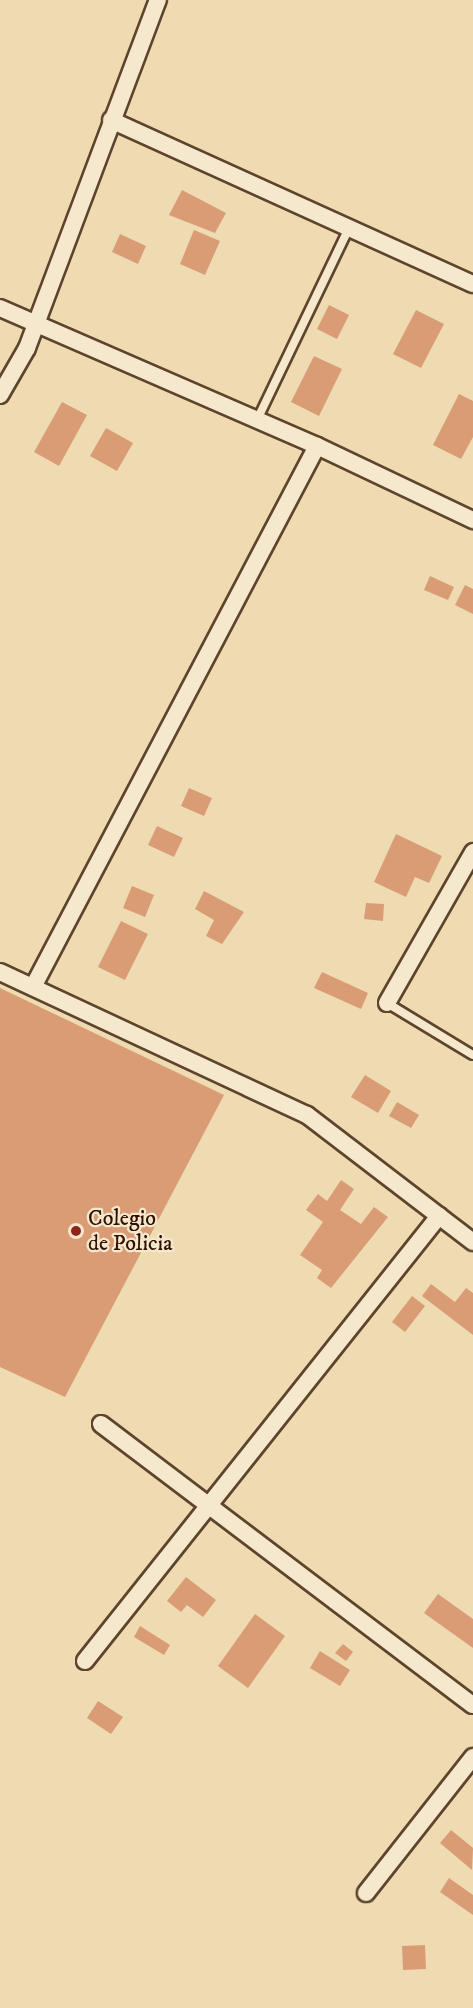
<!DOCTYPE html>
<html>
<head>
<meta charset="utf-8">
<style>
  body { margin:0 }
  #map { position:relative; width:473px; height:2008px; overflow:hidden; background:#efdbb1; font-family:"IM FELL DW Pica",serif }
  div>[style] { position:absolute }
  .building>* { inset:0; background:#d99c75 }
  .roads { filter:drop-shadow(2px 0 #5e442c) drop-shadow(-2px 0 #5e442c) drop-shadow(0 2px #5e442c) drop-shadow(0 -2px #5e442c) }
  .lane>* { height:8px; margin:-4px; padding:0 4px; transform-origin:4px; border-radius:4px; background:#f5e8cc }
  .street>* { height:16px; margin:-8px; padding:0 8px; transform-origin:8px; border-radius:8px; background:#f5e8cc }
  .dots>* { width:16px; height:16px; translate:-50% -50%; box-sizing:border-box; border:3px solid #f5e8cc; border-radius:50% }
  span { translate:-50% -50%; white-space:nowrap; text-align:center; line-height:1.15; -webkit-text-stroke:4.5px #f5e8cc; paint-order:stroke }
  .poi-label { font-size:22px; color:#2e1100 }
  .left { translate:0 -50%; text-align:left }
</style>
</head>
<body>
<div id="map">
  <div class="building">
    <i style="clip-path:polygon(182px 190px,226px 213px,215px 233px,169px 215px)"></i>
    <i style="clip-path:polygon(194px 230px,220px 241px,205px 275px,180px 264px)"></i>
    <i style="clip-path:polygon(120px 234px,146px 246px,138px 264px,112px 252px)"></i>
    <i style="clip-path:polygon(329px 305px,349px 315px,337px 339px,317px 329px)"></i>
    <i style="clip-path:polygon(416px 310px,444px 324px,421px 368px,393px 354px)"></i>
    <i style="clip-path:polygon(314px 356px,342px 369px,319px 416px,291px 402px)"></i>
    <i style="clip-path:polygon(459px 394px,473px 401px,473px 437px,461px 459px,433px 445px)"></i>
    <i style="clip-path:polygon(62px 402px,87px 415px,59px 466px,34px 452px)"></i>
    <i style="clip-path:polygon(106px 428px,133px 443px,117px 471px,90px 456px)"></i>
    <i style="clip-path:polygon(430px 576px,454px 587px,448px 600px,424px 590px)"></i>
    <i style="clip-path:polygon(465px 585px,473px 589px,473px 614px,455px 605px)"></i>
    <i style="clip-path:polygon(189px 788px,212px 798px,204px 816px,181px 806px)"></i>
    <i style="clip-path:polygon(157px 826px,183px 838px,174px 857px,148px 845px)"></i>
    <i style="clip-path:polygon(396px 834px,442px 856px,429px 883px,415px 877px,406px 897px,374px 882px)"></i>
    <i style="clip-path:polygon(132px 886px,154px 895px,145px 917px,123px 908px)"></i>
    <i style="clip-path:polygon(204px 891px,244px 912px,222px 944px,206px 936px,214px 920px,195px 909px)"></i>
    <i style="clip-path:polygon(366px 903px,384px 904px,383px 921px,364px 919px)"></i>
    <i style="clip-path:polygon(121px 921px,148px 934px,125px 980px,98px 967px)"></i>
    <i style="clip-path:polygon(322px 972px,368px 993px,361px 1009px,314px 988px)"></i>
    <i style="clip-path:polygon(0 988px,224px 1095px,65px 1397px,0 1367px)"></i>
    <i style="clip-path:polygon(365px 1075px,391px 1091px,378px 1113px,351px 1097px)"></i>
    <i style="clip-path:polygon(397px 1102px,419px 1115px,411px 1128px,389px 1116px)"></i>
    <i style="clip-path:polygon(341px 1180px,354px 1189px,340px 1210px,361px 1224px,374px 1207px,388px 1217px,331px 1288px,317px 1278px,322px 1270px,300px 1255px,323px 1222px,306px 1210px,318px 1194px,327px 1201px)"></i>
    <i style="clip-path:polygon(431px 1284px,455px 1302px,466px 1288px,473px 1293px,473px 1335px,422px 1296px)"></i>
    <i style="clip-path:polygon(412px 1296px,425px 1306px,405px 1332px,392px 1322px)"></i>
    <i style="clip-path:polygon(186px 1577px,216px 1600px,203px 1617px,187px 1605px,181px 1612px,167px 1601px)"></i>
    <i style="clip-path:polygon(438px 1594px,473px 1619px,473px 1648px,424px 1613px)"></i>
    <i style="clip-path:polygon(255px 1614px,285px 1636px,248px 1688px,218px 1666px)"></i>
    <i style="clip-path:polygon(140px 1626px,170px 1645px,164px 1655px,134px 1637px)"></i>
    <i style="clip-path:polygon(343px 1644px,353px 1652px,346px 1661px,335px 1653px)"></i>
    <i style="clip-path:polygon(320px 1651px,350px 1670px,340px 1686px,310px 1668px)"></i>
    <i style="clip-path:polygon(98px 1701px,123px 1717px,111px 1734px,87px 1718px)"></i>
    <i style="clip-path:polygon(451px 1830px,473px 1848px,472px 1870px,440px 1843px)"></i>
    <i style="clip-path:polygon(449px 1878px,473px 1895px,473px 1915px,440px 1892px)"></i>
    <i style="clip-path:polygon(425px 1945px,426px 1969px,403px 1970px,402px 1946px)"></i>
  </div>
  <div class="roads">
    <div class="lane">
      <i style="left:257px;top:420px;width:213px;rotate:-64.4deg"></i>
      <i style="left:387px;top:1003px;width:100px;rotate:31.2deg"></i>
    </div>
    <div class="street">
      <i style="left:111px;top:120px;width:397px;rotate:24.4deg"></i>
      <i style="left:0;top:308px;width:346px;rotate:23.5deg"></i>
      <i style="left:317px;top:446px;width:173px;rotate:25.4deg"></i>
      <i style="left:0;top:395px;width:54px;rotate:-60.1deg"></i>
      <i style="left:27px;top:348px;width:372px;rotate:-69.4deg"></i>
      <i style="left:0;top:972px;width:339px;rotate:25deg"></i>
      <i style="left:307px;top:1115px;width:209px;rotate:37.4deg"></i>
      <i style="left:33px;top:987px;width:611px;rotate:-62.3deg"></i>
      <i style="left:387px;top:1003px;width:174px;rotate:-60.3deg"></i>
      <i style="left:101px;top:1424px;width:466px;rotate:37.1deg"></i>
      <i style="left:85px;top:1661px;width:569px;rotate:-51.5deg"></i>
      <i style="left:366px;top:1893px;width:173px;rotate:-51.8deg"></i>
    </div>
  </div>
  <div class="dots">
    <i style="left:76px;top:1231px;background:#8f2418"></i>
  </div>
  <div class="poi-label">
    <span class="left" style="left:88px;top:1231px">Colegio<br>de Policia</span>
  </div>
</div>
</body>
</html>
